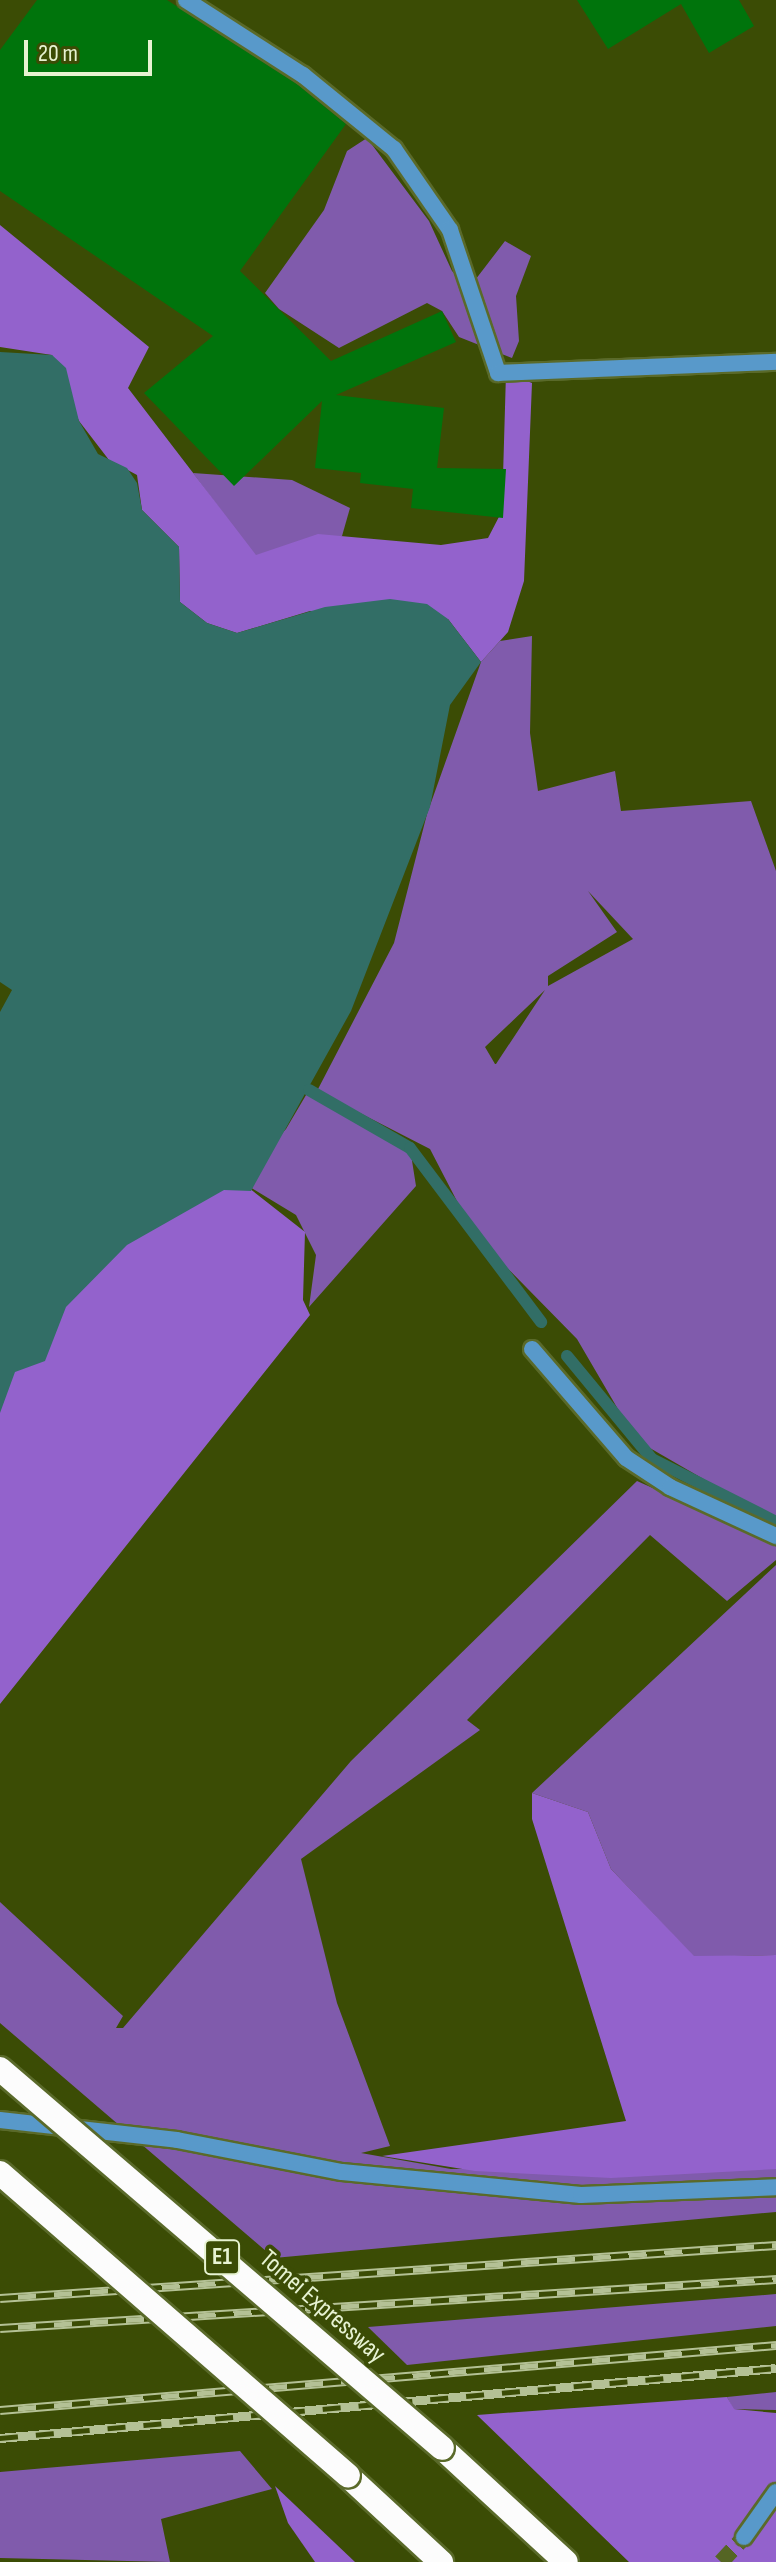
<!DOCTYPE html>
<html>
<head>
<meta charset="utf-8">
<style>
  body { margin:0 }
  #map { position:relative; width:776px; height:2562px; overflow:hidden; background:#3b4c05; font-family:"Sofia Sans Condensed",sans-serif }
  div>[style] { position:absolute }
  .green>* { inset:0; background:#805bac }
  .forest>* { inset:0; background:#9362cc }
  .water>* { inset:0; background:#326e66 }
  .stream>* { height:12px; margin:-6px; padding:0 6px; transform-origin:6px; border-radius:6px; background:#326e66 }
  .building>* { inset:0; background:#00740c }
  .street-tunnel>* { height:16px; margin-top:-8px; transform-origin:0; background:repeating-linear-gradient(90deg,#556524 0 16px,transparent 0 24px) }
  .roads { filter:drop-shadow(2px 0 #5a6a2a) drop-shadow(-2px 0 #5a6a2a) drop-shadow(0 2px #5a6a2a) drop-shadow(0 -2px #5a6a2a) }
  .street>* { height:16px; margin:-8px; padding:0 8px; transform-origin:8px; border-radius:8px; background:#5899ca }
  .highway>* { height:24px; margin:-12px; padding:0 12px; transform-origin:12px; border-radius:12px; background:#fcfcfc }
  .rail>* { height:9px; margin-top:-4.5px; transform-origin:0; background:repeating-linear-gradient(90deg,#3b4c05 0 18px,#b4c195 0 36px); box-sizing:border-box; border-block:2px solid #b4c195 }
  .bridges { filter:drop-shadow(2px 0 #5a6a2a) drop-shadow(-2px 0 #5a6a2a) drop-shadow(0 2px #5a6a2a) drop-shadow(0 -2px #5a6a2a) }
  .highway-bridge>* { height:24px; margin:-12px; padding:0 12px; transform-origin:12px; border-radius:12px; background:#fcfcfc }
  span { translate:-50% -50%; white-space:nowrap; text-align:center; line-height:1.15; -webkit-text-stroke:8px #3b4c05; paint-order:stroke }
  .shield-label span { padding:2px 6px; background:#3b4c05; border:2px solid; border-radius:6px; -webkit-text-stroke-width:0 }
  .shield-label { font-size:24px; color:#e7f3d2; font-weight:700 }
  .street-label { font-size:26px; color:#e7f3d2 }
  .scale { position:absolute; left:24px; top:40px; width:128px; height:36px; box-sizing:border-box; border:4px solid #e7f3d2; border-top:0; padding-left:10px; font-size:24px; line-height:28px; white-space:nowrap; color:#e7f3d2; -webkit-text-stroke:6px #3b4c05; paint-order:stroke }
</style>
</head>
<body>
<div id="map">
  <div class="green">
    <i style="clip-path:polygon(367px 138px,429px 221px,452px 271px,469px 288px,505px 241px,531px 256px,516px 296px,519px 341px,512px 358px,459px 337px,442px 311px,427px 303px,339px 348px,279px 309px,265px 293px,324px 210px,347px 151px)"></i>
    <i style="clip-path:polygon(193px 473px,292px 480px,350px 508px,342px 536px,255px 556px)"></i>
    <i style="clip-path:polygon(evenodd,532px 636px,530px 733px,538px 791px,615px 771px,621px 811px,751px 801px,776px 871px,776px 1521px,636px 1440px,577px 1339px,474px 1234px,430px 1149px,317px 1091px,394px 943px,427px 814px,481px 662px,500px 641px,532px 636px,588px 891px,633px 939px,548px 986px,548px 976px,617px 932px,588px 891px,532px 636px,545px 990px,496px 1064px,495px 1064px,485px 1047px,545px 990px)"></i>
    <i style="clip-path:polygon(309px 1090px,410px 1148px,416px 1186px,309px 1307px,316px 1255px,296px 1215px,240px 1181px,286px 1129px)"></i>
    <i style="clip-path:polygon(637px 1481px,776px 1543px,776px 1560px,727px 1601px,650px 1535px,467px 1720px,480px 1730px,301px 1859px,337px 2003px,390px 2146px,361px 2153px,451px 2169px,776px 2164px,776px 2212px,274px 2258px,0 2023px,0 1902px,123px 2016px,116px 2028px,123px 2028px,351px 1761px)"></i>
    <i style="clip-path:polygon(776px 1565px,776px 1955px,694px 1957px,611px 1869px,588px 1812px,532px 1793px)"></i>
    <i style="clip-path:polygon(776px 2294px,776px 2326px,407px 2365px,368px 2327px)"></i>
    <i style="clip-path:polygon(776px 2392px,776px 2410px,733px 2409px,727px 2397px)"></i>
    <i style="clip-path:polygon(240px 2451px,272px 2489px,161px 2519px,170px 2562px,0 2558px,0 2472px)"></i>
  </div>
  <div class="forest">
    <i style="clip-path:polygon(0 225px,149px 347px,128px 388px,256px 555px,318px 534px,441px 545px,488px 538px,502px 511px,506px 373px,532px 383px,524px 581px,508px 632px,481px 662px,448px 619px,310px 611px,237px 633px,207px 623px,180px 602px,179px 547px,142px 510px,137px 475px,109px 460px,79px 421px,52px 355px,0 347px)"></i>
    <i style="clip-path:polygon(240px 1181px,305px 1232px,303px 1300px,310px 1315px,0 1704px,0 1357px,90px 1240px)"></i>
    <i style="clip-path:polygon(532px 1793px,588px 1812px,611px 1869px,694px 1956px,776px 1955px,776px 2169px,611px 2178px,475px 2171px,382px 2156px,626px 2121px,532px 1819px)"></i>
    <i style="clip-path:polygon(727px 2397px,734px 2409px,776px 2413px,776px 2562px,629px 2562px,477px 2415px)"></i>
    <i style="clip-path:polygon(275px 2486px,355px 2562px,315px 2562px,288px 2523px)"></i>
  </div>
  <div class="water">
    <i style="clip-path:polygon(0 352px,52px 355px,66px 368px,79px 421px,98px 454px,127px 468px,137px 483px,142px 510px,179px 547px,180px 602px,207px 623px,237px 633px,325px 607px,390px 599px,427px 604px,448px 619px,481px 662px,450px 705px,430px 807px,351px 1011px,251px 1191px,224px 1190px,127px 1245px,66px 1307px,45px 1361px,15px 1372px,0 1413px,0 1012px,12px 990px,0 982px)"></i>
  </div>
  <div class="stream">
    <i style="left:309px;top:1090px;width:116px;rotate:29.9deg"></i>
    <i style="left:410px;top:1148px;width:218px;rotate:53deg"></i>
    <i style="left:567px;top:1356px;width:134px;rotate:50.5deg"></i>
    <i style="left:652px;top:1459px;width:139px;rotate:26.9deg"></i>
  </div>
  <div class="building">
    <i style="clip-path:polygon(37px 0,167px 0,297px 84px,346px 124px,240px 271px,331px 361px,442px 311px,456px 342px,336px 395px,444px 408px,437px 468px,506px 469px,503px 518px,411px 508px,413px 489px,360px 483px,361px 473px,315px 468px,322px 401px,234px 486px,144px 393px,213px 336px,0 191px,0 50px)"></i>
    <i style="clip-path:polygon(577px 0,739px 0,754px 26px,709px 53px,681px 4px,608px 49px)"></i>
  </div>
  <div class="street-tunnel">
    <i style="left:721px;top:2562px;width:34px;rotate:-47deg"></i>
  </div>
  <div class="roads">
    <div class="street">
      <i style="left:186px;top:0;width:139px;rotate:32.7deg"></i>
      <i style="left:303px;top:75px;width:117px;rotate:39.1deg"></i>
      <i style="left:394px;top:149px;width:98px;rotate:55.3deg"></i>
      <i style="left:450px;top:230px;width:151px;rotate:71.4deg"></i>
      <i style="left:498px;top:373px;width:278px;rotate:-2.3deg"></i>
      <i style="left:532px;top:1349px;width:144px;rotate:49.2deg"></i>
      <i style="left:626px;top:1458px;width:53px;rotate:33.4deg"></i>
      <i style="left:670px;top:1487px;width:117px;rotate:24.8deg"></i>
      <i style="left:0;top:2120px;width:178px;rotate:6.4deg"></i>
      <i style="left:177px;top:2140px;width:168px;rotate:11deg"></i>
      <i style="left:342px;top:2172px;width:240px;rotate:5.5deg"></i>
      <i style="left:581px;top:2195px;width:195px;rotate:-2.3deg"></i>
      <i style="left:744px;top:2537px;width:55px;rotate:-54.6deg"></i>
    </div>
    <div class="highway">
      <i style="left:442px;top:2448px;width:168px;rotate:42.6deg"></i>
      <i style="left:348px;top:2476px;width:127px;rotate:42.8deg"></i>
    </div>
  </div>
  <div class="rail">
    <i style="left:0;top:2298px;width:778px;rotate:-3.91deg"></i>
    <i style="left:0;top:2328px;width:778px;rotate:-3.61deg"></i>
    <i style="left:0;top:2410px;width:779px;rotate:-4.79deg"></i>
    <i style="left:0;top:2438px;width:779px;rotate:-5.15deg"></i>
  </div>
  <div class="bridges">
    <div class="highway-bridge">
      <i style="left:0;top:2069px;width:582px;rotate:40.61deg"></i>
      <i style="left:0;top:2173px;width:461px;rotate:41deg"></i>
    </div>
  </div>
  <div class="shield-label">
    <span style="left:222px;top:2257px">E1</span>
  </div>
  <div class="street-label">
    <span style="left:322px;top:2307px;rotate:41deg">Tomei Expressway</span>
  </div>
  <div class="scale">20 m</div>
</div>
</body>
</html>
